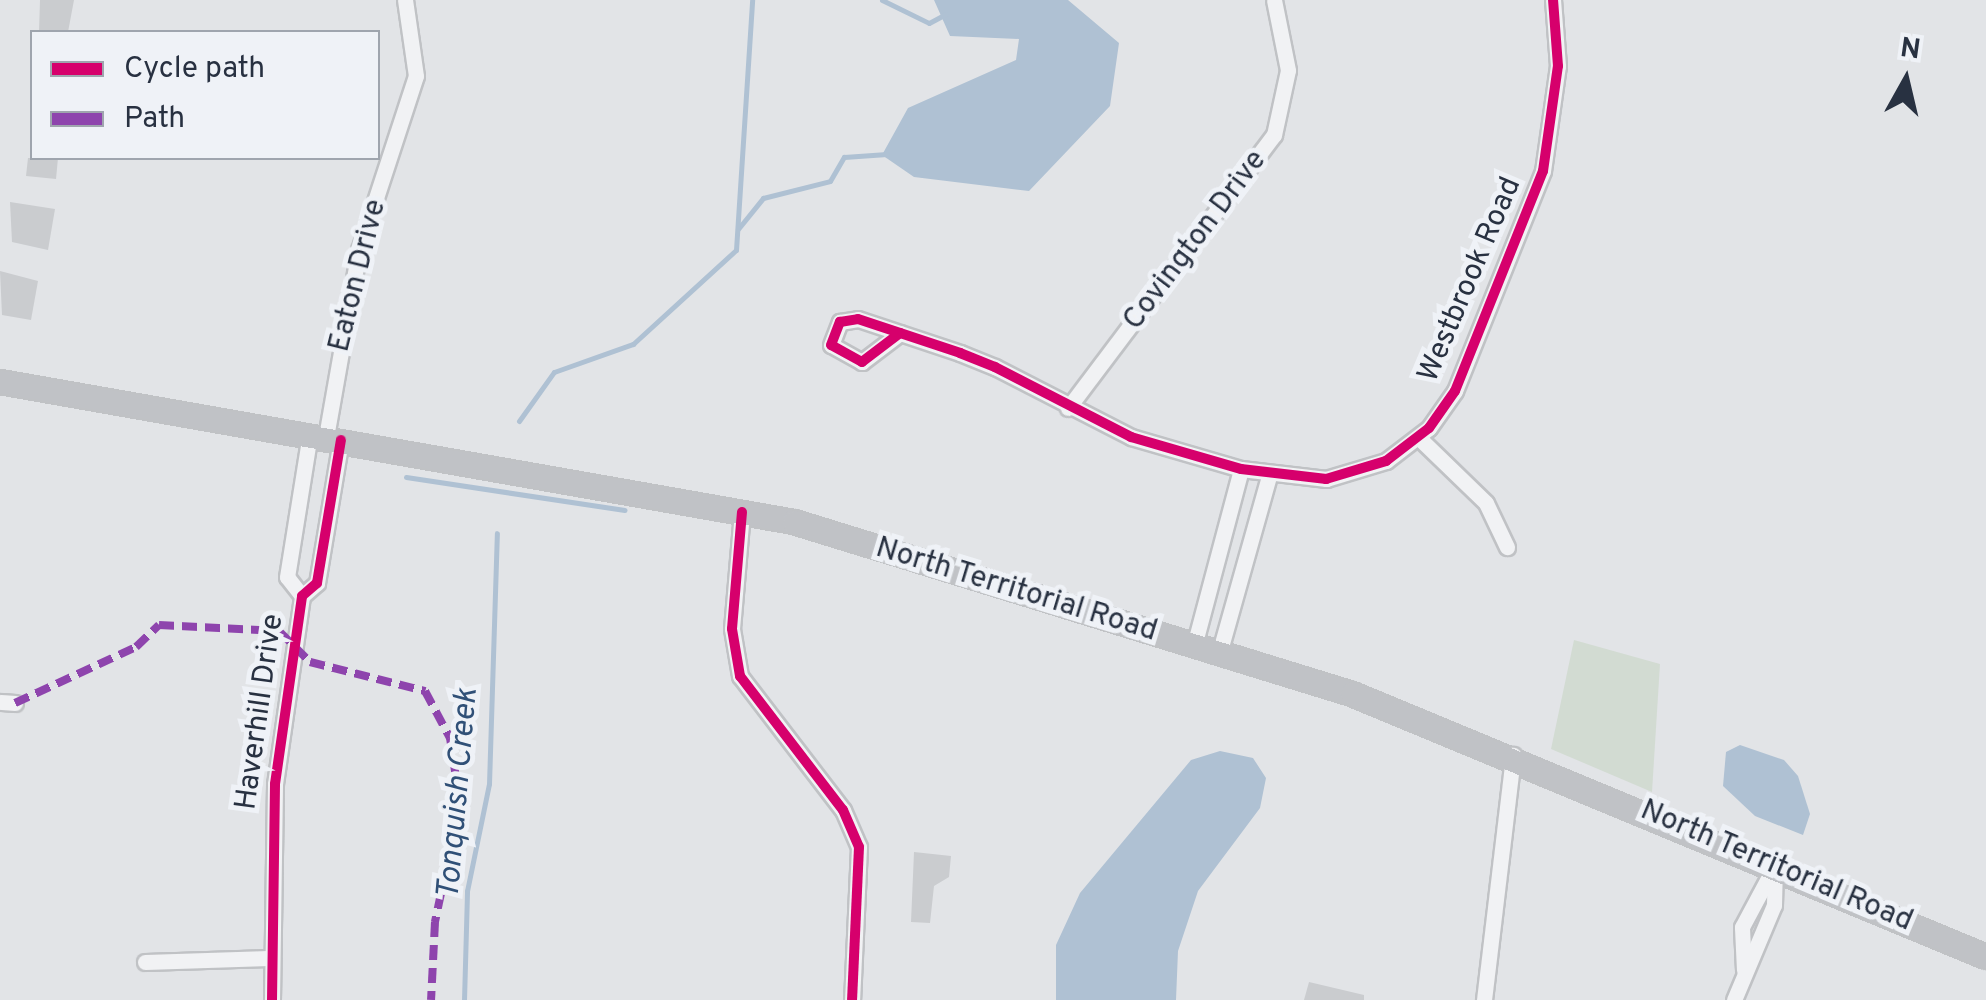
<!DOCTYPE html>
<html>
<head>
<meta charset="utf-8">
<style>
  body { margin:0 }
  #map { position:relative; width:1986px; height:1000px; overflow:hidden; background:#e2e4e7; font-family:Overpass,sans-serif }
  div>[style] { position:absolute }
  .green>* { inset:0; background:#d2dbd2 }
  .water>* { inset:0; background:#afc1d3 }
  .stream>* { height:5px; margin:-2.5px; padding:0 2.5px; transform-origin:2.5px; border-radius:2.5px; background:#afc1d3 }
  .building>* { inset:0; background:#cacccf }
  .roads { filter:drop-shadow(2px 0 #c0c2c5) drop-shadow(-2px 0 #c0c2c5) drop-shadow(0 2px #c0c2c5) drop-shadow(0 -2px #c0c2c5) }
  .street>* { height:15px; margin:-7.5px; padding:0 7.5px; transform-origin:7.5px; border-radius:7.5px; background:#f1f2f4 }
  .secondary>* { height:22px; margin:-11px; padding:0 11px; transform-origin:11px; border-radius:11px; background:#c0c2c6 }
  .quiet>* { height:8px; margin-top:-4px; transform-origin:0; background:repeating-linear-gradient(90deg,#8e44ad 0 15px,transparent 0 23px) }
  .cycleway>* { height:10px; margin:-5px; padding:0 5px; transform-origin:5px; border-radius:5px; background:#d6006c }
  span { translate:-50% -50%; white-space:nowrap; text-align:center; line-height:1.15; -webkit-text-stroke:10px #eff2f7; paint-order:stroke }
  .street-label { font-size:30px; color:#283141 }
  .water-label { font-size:32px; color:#305077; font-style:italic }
  .legend { position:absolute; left:30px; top:30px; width:350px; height:130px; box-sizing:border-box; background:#eff2f7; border:2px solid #9fa5ae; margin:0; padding:12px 18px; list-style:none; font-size:30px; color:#283141 }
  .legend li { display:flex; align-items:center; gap:20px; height:50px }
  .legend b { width:50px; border:2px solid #9fa5ae }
  .north { position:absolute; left:1856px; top:30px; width:100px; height:100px; -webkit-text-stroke:8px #eff2f7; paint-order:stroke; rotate:8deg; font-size:28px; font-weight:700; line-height:40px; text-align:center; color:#283141 }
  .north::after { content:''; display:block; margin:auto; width:35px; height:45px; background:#283141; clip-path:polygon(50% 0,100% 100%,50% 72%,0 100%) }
</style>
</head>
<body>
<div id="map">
  <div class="green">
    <i style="clip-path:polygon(1574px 640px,1660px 664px,1652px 792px,1551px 749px)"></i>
  </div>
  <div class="water">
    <i style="clip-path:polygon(934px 0,1068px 0,1119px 43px,1110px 106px,1029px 191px,914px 177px,882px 155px,908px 108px,1016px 60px,1019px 39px,950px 36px)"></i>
    <i style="clip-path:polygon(1740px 745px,1784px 760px,1798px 776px,1810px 814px,1803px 835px,1755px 816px,1723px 786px,1726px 752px)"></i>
    <i style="clip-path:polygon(1220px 751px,1253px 758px,1266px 778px,1260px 808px,1198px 891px,1178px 951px,1176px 1000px,1056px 1000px,1056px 945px,1080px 893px,1191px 760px)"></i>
  </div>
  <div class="stream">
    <i style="left:882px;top:0;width:52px;rotate:26.1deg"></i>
    <i style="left:929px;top:23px;width:19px;rotate:-28deg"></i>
    <i style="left:738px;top:229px;width:40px;rotate:-51deg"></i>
    <i style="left:763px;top:198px;width:69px;rotate:-14.2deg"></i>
    <i style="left:830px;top:181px;width:28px;rotate:-60deg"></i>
    <i style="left:844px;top:157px;width:43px;rotate:-4deg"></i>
    <i style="left:519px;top:421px;width:60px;rotate:-54.5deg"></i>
    <i style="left:554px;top:372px;width:84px;rotate:-19.5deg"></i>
    <i style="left:633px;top:344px;width:139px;rotate:-42.4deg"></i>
    <i style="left:736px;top:250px;width:251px;rotate:-86.3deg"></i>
    <i style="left:406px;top:477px;width:221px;rotate:8.6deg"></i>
    <i style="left:464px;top:1000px;width:109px;rotate:-88.4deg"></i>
    <i style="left:467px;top:891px;width:109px;rotate:-78.4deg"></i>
    <i style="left:489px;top:784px;width:251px;rotate:-88.2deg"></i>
  </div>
  <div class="building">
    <i style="clip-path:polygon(40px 0,74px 0,68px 32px,39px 32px)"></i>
    <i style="clip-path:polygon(28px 158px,58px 158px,56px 179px,26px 176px)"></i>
    <i style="clip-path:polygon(10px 202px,55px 209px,48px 250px,12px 242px)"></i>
    <i style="clip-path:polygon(0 271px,38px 281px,31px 320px,2px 315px)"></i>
    <i style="clip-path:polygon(914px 852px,951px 856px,949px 877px,934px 886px,930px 923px,911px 922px)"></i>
    <i style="clip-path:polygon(1309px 982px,1364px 995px,1364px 1000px,1304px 1000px)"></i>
  </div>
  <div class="roads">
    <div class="street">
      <i style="left:900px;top:333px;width:48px;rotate:142.7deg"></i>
      <i style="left:862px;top:362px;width:35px;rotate:-151deg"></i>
      <i style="left:831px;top:345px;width:25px;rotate:-69deg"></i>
      <i style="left:840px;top:322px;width:18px;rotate:-9deg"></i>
      <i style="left:858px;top:319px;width:108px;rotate:18.4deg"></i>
      <i style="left:960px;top:353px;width:38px;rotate:22deg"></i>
      <i style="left:995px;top:367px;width:153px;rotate:27.2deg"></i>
      <i style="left:1131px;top:437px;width:115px;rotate:16.2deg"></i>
      <i style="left:1241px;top:469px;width:86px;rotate:6.7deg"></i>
      <i style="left:1326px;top:479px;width:63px;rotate:-16.7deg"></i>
      <i style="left:1386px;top:461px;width:54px;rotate:-37.5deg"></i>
      <i style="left:1429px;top:428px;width:45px;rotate:-54.9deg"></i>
      <i style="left:1455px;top:391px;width:237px;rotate:-68.2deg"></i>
      <i style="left:1543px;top:171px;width:106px;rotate:-81.9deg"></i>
      <i style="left:1558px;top:66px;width:66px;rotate:-94.3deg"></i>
      <i style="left:1068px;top:408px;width:342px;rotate:-53deg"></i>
      <i style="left:1274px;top:135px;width:66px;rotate:-77.8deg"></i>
      <i style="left:1288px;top:70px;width:71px;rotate:-101.3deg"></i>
      <i style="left:326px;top:437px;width:190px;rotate:-80deg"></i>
      <i style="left:359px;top:250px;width:183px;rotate:-71.9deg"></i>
      <i style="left:416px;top:76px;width:77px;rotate:-98.2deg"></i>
      <i style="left:1419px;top:438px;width:93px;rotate:44.1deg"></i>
      <i style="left:1486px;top:503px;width:49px;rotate:64.5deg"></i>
      <i style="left:742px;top:512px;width:117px;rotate:94.9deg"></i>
      <i style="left:732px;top:629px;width:48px;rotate:80.3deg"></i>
      <i style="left:740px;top:676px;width:169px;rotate:52.5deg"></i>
      <i style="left:843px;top:810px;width:40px;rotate:66.6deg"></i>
      <i style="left:859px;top:847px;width:153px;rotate:92.6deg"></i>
      <i style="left:302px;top:596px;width:24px;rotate:-128deg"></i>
      <i style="left:287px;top:577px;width:145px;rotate:-80.9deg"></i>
      <i style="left:1194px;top:646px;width:183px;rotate:-75.1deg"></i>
      <i style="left:1219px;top:654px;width:188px;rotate:-74.3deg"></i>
      <i style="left:0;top:702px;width:15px;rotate:4deg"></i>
      <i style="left:145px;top:962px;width:124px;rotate:-1.8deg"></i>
      <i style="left:1744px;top:970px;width:43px;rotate:-92.7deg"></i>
      <i style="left:1742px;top:927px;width:68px;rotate:-61.9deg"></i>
      <i style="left:272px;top:1000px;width:216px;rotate:-89.2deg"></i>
      <i style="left:275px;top:784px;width:190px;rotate:-81.8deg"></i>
      <i style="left:302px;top:596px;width:20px;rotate:-41deg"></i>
      <i style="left:317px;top:583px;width:145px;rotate:-80.5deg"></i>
      <i style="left:1484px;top:1000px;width:247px;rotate:-83.2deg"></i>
      <i style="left:1734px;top:1000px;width:103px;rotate:-67.2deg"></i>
      <i style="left:1774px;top:905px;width:40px;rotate:-88.6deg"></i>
    </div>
    <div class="secondary">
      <i style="left:0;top:382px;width:806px;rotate:10deg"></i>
      <i style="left:794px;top:522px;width:584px;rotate:17.13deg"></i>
      <i style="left:1352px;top:694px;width:686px;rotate:22.53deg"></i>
    </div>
  </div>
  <div class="quiet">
    <i style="left:15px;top:703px;width:133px;rotate:-24.8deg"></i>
    <i style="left:136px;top:647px;width:32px;rotate:-44deg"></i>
    <i style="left:159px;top:625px;width:120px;rotate:2.9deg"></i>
    <i style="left:279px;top:631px;width:44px;rotate:45deg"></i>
    <i style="left:310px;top:662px;width:119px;rotate:14.2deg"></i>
    <i style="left:425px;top:691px;width:53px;rotate:62deg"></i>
    <i style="left:450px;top:738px;width:67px;rotate:81.4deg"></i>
    <i style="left:460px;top:804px;width:121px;rotate:102deg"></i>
    <i style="left:435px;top:922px;width:78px;rotate:92.9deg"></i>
  </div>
  <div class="cycleway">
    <i style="left:900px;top:333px;width:48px;rotate:142.7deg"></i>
    <i style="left:862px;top:362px;width:35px;rotate:-151deg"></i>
    <i style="left:831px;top:345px;width:25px;rotate:-69deg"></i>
    <i style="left:840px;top:322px;width:18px;rotate:-9deg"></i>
    <i style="left:858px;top:319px;width:108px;rotate:18.4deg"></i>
    <i style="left:960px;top:353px;width:38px;rotate:22deg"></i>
    <i style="left:995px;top:367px;width:153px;rotate:27.2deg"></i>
    <i style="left:1131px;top:437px;width:115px;rotate:16.2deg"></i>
    <i style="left:1241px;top:469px;width:86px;rotate:6.7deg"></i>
    <i style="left:1326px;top:479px;width:63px;rotate:-16.7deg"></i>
    <i style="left:1386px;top:461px;width:54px;rotate:-37.5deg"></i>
    <i style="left:1429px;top:428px;width:45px;rotate:-54.9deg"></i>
    <i style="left:1455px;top:391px;width:237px;rotate:-68.2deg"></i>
    <i style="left:1543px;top:171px;width:106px;rotate:-81.9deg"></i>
    <i style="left:1558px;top:66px;width:66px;rotate:-94.3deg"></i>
    <i style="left:742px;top:512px;width:117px;rotate:94.9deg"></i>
    <i style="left:732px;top:629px;width:48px;rotate:80.3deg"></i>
    <i style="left:740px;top:676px;width:169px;rotate:52.5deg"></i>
    <i style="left:843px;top:810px;width:40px;rotate:66.6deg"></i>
    <i style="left:859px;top:847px;width:153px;rotate:92.6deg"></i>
    <i style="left:272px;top:1000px;width:216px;rotate:-89.2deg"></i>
    <i style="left:275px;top:784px;width:190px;rotate:-81.8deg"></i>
    <i style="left:302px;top:596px;width:20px;rotate:-41deg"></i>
    <i style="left:317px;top:583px;width:145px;rotate:-80.5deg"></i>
  </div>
  <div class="street-label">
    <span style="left:1196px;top:241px;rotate:-53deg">Covington Drive</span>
    <span style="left:359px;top:276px;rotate:-76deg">Eaton Drive</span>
    <span style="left:1471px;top:280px;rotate:-67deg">Westbrook Road</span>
    <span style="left:1016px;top:591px;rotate:17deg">North Territorial Road</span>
    <span style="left:261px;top:712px;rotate:-82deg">Haverhill Drive</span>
    <span style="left:1776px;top:867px;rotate:23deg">North Territorial Road</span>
  </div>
  <div class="water-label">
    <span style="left:459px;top:794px;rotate:-85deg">Tonquish Creek</span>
  </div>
  <ul class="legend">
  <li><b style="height:12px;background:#d6006c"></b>Cycle path</li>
  <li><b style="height:12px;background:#8e44ad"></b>Path</li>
  </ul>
  <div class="north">N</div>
</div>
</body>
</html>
